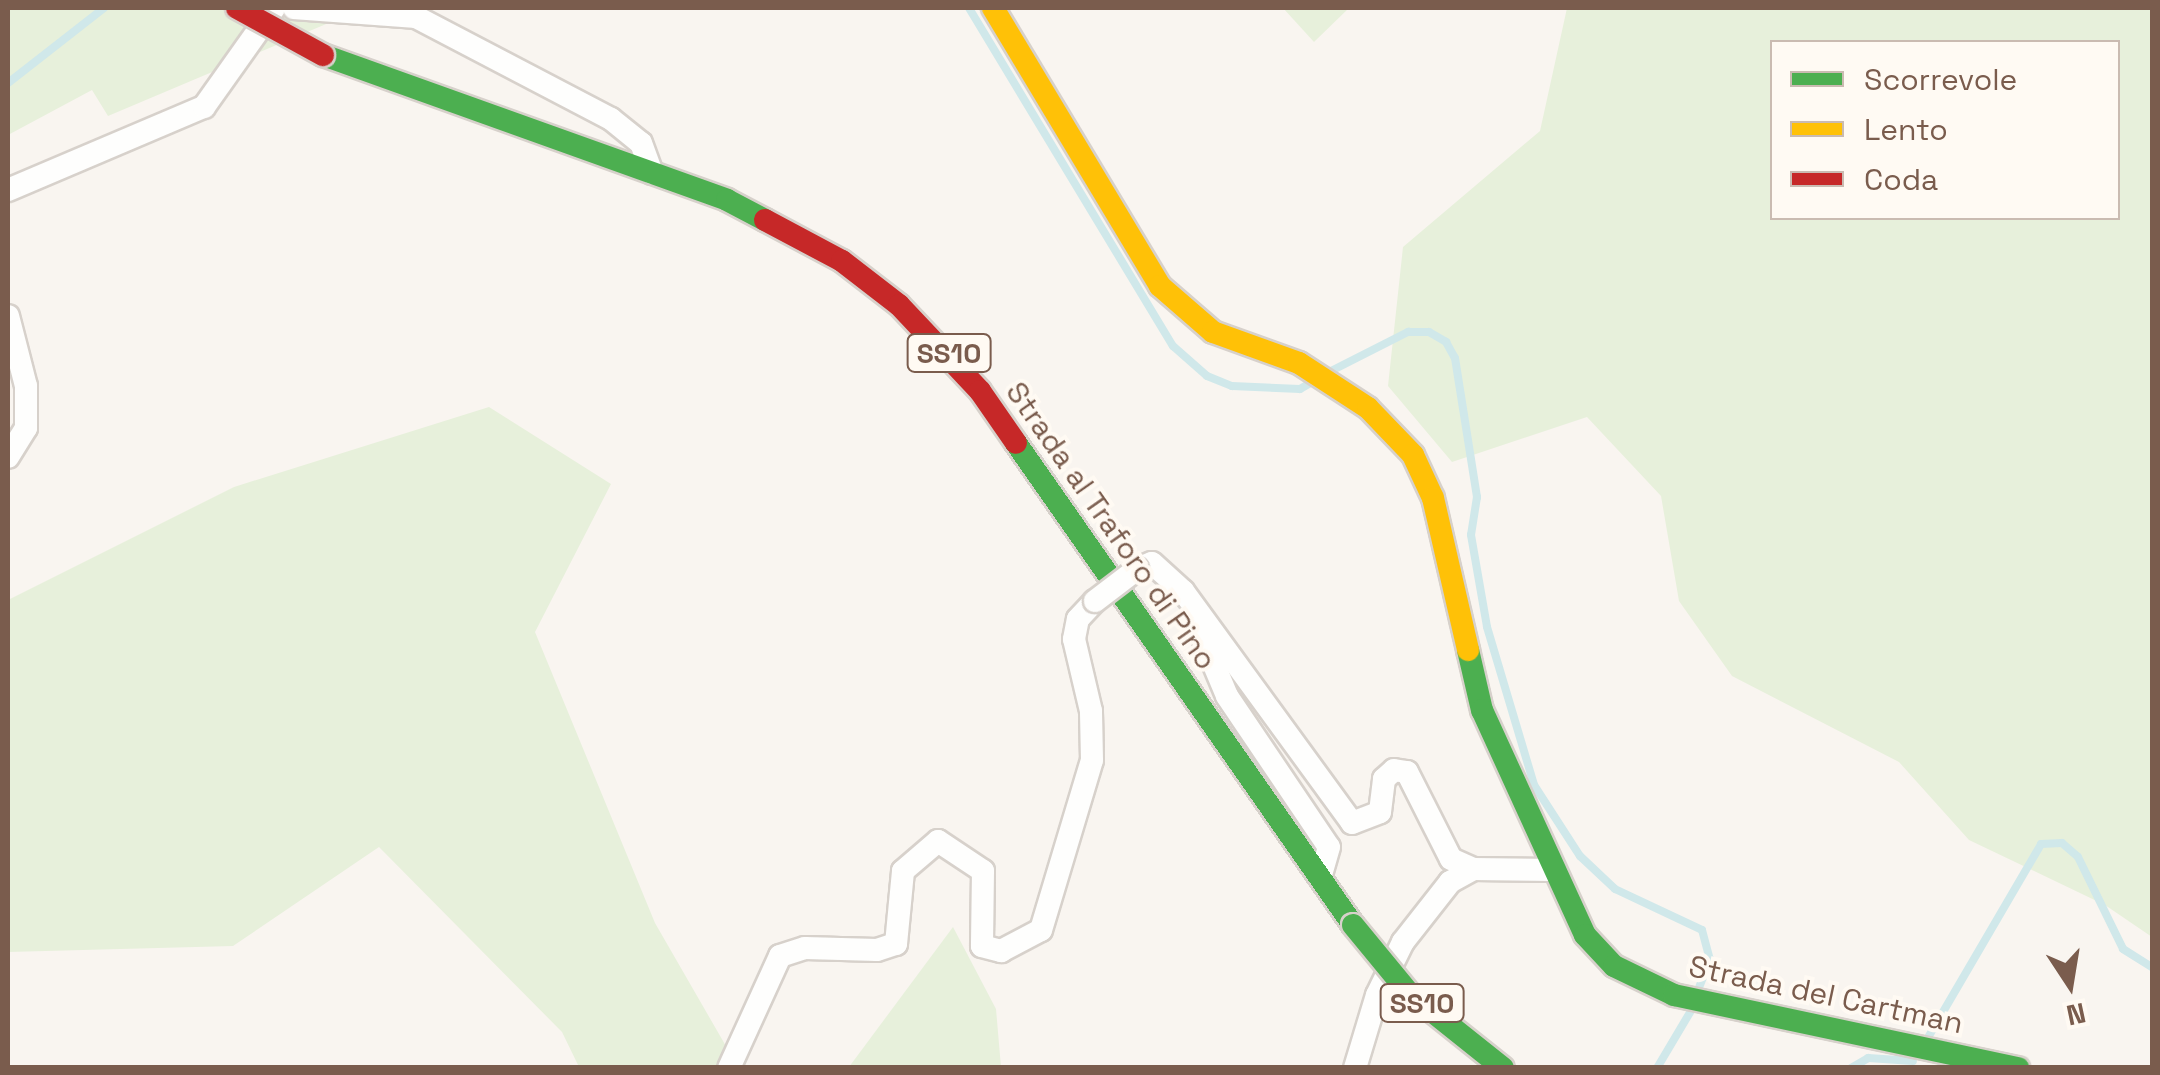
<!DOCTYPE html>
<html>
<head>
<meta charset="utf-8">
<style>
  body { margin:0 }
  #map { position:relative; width:2160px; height:1075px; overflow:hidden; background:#f9f5f0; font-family:"Space Grotesk",sans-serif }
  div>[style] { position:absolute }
  .green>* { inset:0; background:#e7f0db }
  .stream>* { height:8px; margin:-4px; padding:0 4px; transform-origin:4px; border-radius:4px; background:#d0e8ea }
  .roads { filter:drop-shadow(2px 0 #d7d1cb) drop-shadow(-2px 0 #d7d1cb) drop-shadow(0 2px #d7d1cb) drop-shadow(0 -2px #d7d1cb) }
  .street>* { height:22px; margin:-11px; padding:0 11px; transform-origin:11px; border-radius:11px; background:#fefefd }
  .fast>* { height:22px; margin:-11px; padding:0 11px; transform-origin:11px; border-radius:11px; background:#4caf50 }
  .slow>* { height:22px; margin:-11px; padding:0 11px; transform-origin:11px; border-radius:11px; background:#ffc107 }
  .jam>* { height:22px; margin:-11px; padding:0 11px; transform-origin:11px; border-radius:11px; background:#c62828 }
  .bridges { filter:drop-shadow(2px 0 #d7d1cb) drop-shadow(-2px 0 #d7d1cb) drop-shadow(0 2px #d7d1cb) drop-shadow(0 -2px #d7d1cb) }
  .street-bridge>* { height:22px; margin:-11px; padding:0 11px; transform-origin:11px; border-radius:11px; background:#fefefd }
  .fast-bridge>* { height:22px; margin:-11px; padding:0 11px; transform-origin:11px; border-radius:11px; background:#4caf50 }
  .jam-bridge>* { height:22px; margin:-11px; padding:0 11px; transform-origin:11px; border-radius:11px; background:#c62828 }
  span { translate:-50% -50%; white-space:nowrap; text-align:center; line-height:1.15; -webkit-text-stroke:8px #fffaf3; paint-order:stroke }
  .shield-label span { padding:2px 8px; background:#fffaf3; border:2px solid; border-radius:8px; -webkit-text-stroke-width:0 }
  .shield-label { font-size:28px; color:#7a5c4d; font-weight:700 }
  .street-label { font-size:30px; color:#7a5c4d }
  .frame { position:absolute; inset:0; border:10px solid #7a5c4d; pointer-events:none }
  .legend { position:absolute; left:1770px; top:40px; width:350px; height:180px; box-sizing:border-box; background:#fffaf3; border:2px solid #cabbb1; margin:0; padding:12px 18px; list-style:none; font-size:30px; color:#7a5c4d }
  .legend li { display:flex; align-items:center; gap:20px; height:50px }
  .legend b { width:50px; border:2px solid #cabbb1 }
  .north { position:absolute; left:2020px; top:935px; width:100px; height:100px; -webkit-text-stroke:8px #fffaf3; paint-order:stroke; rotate:168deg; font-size:28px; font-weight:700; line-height:40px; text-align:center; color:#7a5c4d }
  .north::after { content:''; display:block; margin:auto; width:35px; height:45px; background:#7a5c4d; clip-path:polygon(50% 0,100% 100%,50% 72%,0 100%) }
</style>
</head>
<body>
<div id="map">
  <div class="green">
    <i style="clip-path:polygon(8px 8px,364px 8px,108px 116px,92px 90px,8px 135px)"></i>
    <i style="clip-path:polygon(1283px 8px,1349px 8px,1314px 42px)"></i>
    <i style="clip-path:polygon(evenodd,1567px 8px,2152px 8px,2152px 937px,2105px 905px,1969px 840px,1899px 762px,1732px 676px,1679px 601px,1661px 496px,1587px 417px,1452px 462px,1388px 386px,1403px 247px,1540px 131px,1567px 8px,2118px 42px,2118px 218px,1772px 218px,1772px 42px,2118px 42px)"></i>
    <i style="clip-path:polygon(489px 407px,611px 484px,535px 632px,655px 923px,738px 1067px,579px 1067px,562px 1032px,379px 847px,233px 946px,8px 952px,8px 600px,234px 487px)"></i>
    <i style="clip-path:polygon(953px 927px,996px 1009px,1001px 1067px,849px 1067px)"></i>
  </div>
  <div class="stream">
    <i style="left:969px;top:8px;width:395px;rotate:58.9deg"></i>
    <i style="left:1173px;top:346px;width:45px;rotate:41.4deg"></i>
    <i style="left:1207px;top:376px;width:27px;rotate:22deg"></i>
    <i style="left:1232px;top:386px;width:68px;rotate:2.5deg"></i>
    <i style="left:1300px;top:389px;width:14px;rotate:-30deg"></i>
    <i style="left:8px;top:83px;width:122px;rotate:-38deg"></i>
    <i style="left:1329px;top:372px;width:89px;rotate:-26.9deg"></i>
    <i style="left:1408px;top:332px;width:21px"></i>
    <i style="left:1429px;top:332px;width:20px;rotate:30deg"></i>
    <i style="left:1446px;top:342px;width:18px;rotate:61deg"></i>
    <i style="left:1455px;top:358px;width:141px;rotate:81deg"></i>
    <i style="left:1477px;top:497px;width:38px;rotate:99deg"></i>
    <i style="left:1471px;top:535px;width:93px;rotate:80.1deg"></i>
    <i style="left:1487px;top:627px;width:165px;rotate:73.4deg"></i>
    <i style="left:1534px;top:785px;width:85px;rotate:57.1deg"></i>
    <i style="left:1580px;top:856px;width:48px;rotate:43.3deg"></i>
    <i style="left:1615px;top:889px;width:96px;rotate:25.2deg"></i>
    <i style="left:1702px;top:930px;width:30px;rotate:75deg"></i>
    <i style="left:1710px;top:959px;width:34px;rotate:111deg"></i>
    <i style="left:1926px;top:1041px;width:228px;rotate:-59.7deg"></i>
    <i style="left:2041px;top:844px;width:21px;rotate:-3deg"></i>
    <i style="left:2062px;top:843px;width:21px;rotate:41deg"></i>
    <i style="left:2078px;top:857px;width:102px;rotate:63.9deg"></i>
    <i style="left:2123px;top:949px;width:34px;rotate:32deg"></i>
    <i style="left:1657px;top:1068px;width:69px;rotate:-59.3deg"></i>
    <i style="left:1851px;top:1068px;width:20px;rotate:-30deg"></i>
    <i style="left:1868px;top:1058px;width:45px;rotate:3.8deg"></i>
  </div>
  <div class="roads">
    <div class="street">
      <i style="left:294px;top:8px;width:122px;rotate:4.2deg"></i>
      <i style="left:416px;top:17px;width:220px;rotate:27.6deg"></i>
      <i style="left:611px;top:119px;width:38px;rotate:39deg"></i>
      <i style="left:641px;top:143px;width:32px;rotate:70deg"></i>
      <i style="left:8px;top:190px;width:213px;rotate:-23deg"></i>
      <i style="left:204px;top:107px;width:121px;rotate:-54.7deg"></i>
      <i style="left:8px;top:316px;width:72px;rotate:75.6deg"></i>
      <i style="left:26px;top:386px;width:42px;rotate:90deg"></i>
      <i style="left:26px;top:428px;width:34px;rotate:122deg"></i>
      <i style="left:1137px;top:569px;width:16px;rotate:-22deg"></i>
      <i style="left:1152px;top:563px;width:42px;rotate:42.1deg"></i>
      <i style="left:1183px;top:591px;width:287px;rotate:53.9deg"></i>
      <i style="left:1352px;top:823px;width:30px;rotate:-21deg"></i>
      <i style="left:1380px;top:812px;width:33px;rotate:-83deg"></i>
      <i style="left:1384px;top:779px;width:13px;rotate:-42deg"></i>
      <i style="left:1394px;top:770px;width:13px;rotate:9deg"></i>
      <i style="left:1407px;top:772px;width:97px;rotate:63.2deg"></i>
      <i style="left:1451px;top:859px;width:24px;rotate:24deg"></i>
      <i style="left:1473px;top:869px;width:80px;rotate:0.7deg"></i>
      <i style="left:1201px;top:634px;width:67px;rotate:67.2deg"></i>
      <i style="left:1227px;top:696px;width:182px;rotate:56deg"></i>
      <i style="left:1329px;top:847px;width:32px;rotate:106deg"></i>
      <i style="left:729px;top:1068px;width:123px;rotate:-65.5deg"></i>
      <i style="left:780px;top:956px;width:26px;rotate:-18deg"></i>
      <i style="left:805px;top:948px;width:72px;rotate:1.6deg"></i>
      <i style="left:877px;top:950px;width:20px;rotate:-18deg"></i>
      <i style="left:896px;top:944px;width:73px;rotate:-84.5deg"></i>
      <i style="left:903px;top:871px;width:46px;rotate:-40.6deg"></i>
      <i style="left:938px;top:841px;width:54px;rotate:33.7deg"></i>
      <i style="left:983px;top:871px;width:75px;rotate:90.8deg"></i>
      <i style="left:982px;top:946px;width:20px;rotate:15deg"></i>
      <i style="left:1001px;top:951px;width:45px;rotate:-27.7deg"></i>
      <i style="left:1041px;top:930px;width:177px;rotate:-73.3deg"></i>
      <i style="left:1092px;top:760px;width:49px;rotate:-91.2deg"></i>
      <i style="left:1091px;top:711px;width:74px;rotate:-103.3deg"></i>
      <i style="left:1074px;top:639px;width:20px;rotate:-79deg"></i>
      <i style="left:1078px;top:619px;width:25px;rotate:-47deg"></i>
      <i style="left:1355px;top:1068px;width:76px;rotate:-73.2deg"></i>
      <i style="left:1377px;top:995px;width:59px;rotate:-63.9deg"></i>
      <i style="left:1403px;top:942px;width:76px;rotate:-51.9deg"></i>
      <i style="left:1450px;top:882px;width:26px;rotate:-29deg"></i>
    </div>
    <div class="fast">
      <i style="left:323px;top:55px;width:429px;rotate:19.7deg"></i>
      <i style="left:727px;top:200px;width:43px;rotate:27.8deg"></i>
      <i style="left:1016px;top:443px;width:588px;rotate:55.04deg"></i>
      <i style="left:1468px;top:650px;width:62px;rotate:76.9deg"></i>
      <i style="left:1482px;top:710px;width:247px;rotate:65.4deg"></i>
      <i style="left:1585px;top:935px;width:42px;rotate:46.9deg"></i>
      <i style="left:1614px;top:966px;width:67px;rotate:25.8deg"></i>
      <i style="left:1674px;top:995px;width:352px;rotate:12deg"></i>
    </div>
    <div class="slow">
      <i style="left:993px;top:8px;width:324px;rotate:59deg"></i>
      <i style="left:1160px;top:286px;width:70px;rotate:41deg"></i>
      <i style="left:1213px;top:332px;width:91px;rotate:19.8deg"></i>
      <i style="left:1299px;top:363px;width:82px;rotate:33.1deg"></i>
      <i style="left:1368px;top:408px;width:65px;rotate:46.2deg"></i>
      <i style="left:1413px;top:455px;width:47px;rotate:65.1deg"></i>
      <i style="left:1433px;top:498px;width:156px;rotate:77deg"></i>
    </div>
    <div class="jam">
      <i style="left:765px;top:220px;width:87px;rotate:28deg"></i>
      <i style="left:842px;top:261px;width:72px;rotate:37.7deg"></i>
      <i style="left:899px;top:305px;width:118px;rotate:46.7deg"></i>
      <i style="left:980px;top:391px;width:63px;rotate:55.3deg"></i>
    </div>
  </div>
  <div class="bridges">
    <div class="street-bridge">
      <i style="left:1095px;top:601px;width:53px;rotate:-37.3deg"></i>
    </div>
    <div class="fast-bridge">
      <i style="left:1353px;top:925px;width:88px;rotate:50.5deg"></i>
      <i style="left:1409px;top:993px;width:120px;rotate:38.6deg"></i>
    </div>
    <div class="jam-bridge">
      <i style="left:237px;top:8px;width:98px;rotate:28.7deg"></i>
    </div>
  </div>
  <div class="shield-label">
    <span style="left:949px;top:353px">SS10</span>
    <span style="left:1422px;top:1003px">SS10</span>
  </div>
  <div class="street-label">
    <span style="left:1111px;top:526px;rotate:55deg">Strada al Traforo di Pino</span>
    <span style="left:1826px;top:995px;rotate:12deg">Strada del Cartman</span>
  </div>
  <div class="frame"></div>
  <ul class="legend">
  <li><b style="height:12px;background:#4caf50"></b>Scorrevole</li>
  <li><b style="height:12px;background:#ffc107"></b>Lento</li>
  <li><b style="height:12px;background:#c62828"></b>Coda</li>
  </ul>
  <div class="north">N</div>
</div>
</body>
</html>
